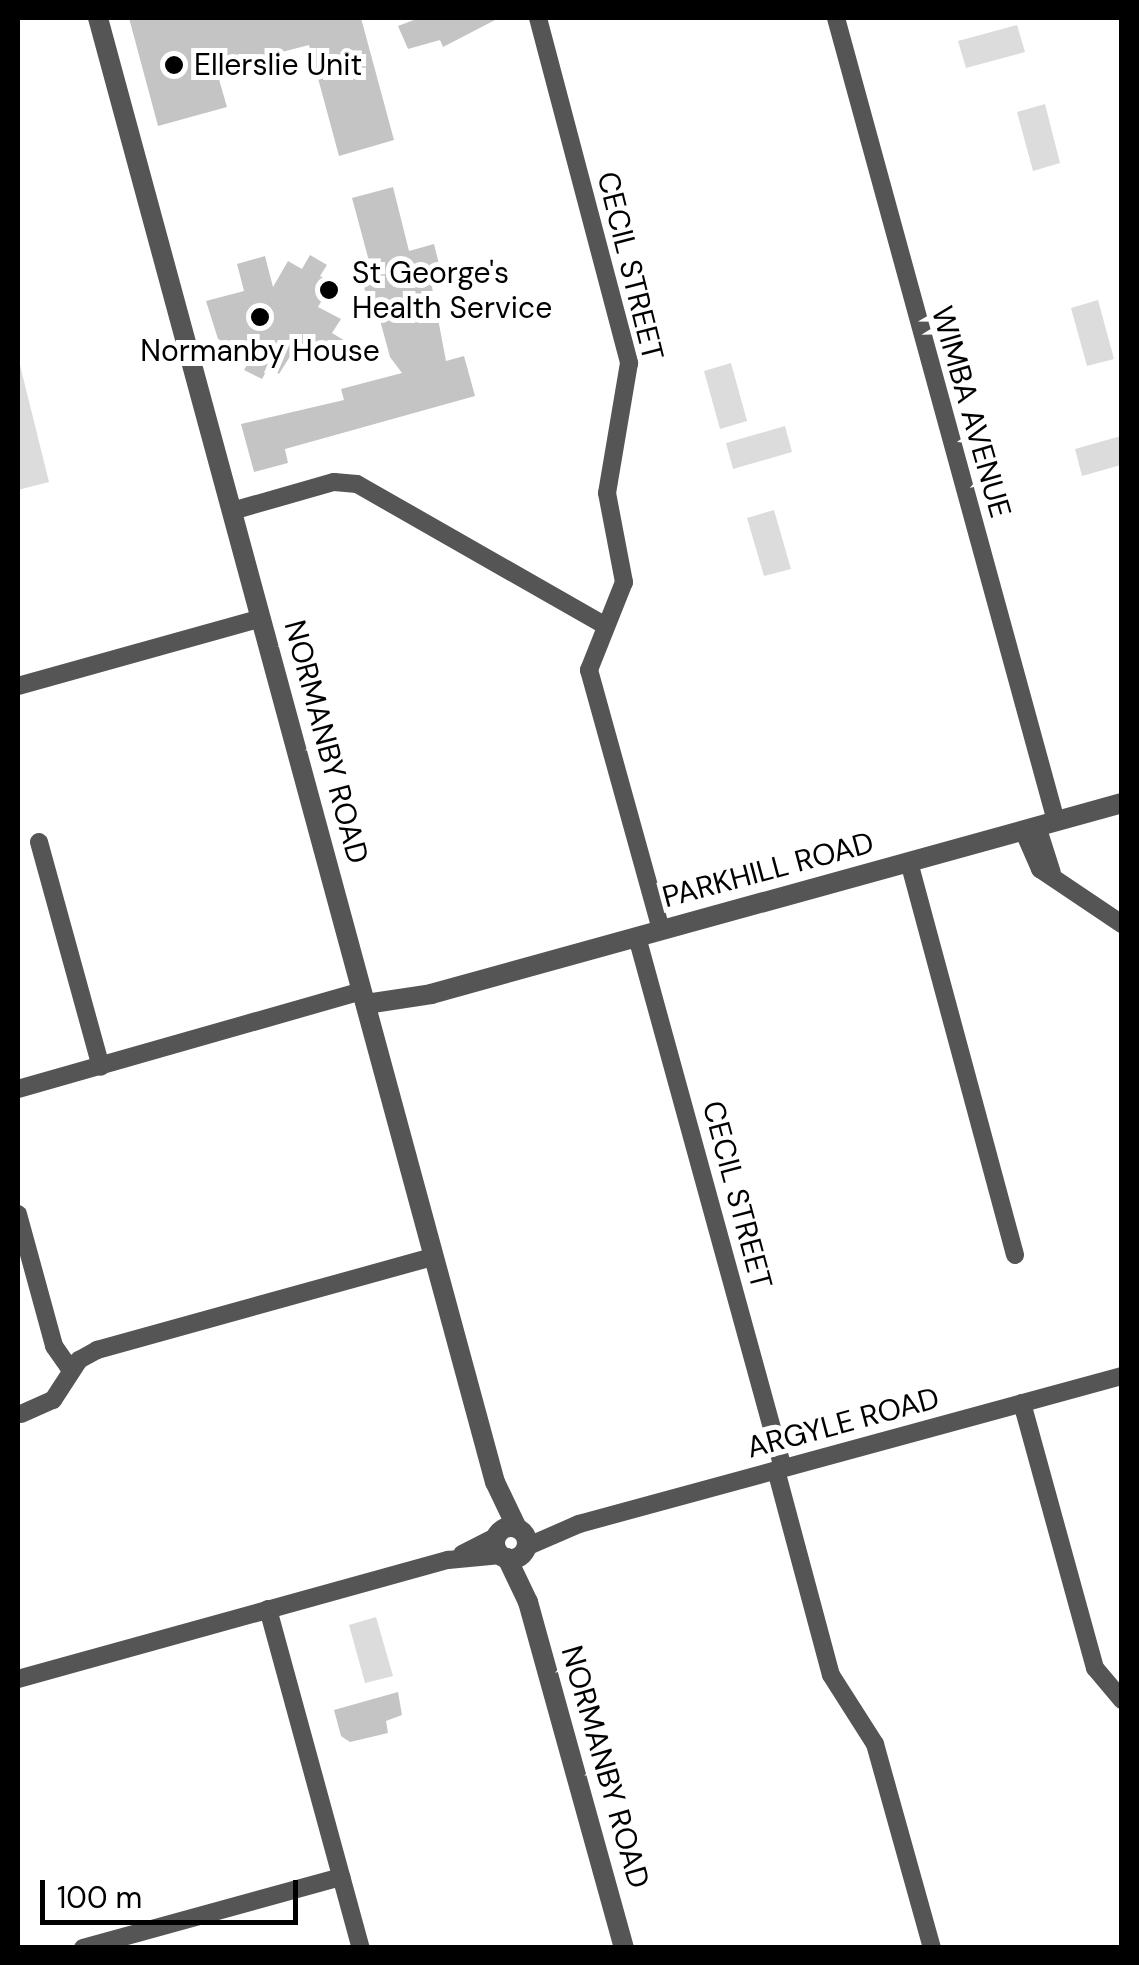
<!DOCTYPE html>
<html>
<head>
<meta charset="utf-8">
<style>
  body { margin:0 }
  #map { position:relative; width:1139px; height:1965px; overflow:hidden; background:#fff; font-family:"DM Sans",sans-serif }
  div>[style] { position:absolute }
  .green>* { inset:0; background:#dcdcdc }
  .building>* { inset:0; background:#c4c4c4 }
  .minor>* { height:18px; margin:-9px; padding:0 9px; transform-origin:9px; border-radius:9px; background:#555 }
  .tertiary>* { height:20px; margin:-10px; padding:0 10px; transform-origin:10px; border-radius:10px; background:#555 }
  .tertiary>.ring { margin:-10px; padding:0; box-sizing:content-box; background:none; border:20px solid #555; border-radius:50% }
  .dots>* { width:28px; height:28px; translate:-50% -50%; box-sizing:border-box; border:5px solid #fff; border-radius:50% }
  span { translate:-50% -50%; white-space:nowrap; text-align:center; line-height:1.15; -webkit-text-stroke:10px #fff; paint-order:stroke }
  .poi-label { font-size:30px; color:#000 }
  .left { translate:0 -50%; text-align:left }
  .street-label { font-size:30px; color:#000 }
  .frame { position:absolute; inset:0; border:20px solid #000; pointer-events:none }
  .scale { position:absolute; left:40px; top:1880px; width:258px; height:45px; box-sizing:border-box; border:5px solid #000; border-top:0; padding-left:12px; font-size:30px; line-height:35px; white-space:nowrap; color:#000; -webkit-text-stroke:8px #fff; paint-order:stroke }
</style>
</head>
<body>
<div id="map">
  <div class="green">
    <i style="clip-path:polygon(1017px 25px,1025px 52px,966px 68px,958px 41px)"></i>
    <i style="clip-path:polygon(1045px 104px,1060px 163px,1033px 171px,1017px 112px)"></i>
    <i style="clip-path:polygon(1098px 300px,1114px 359px,1087px 366px,1071px 308px)"></i>
    <i style="clip-path:polygon(18px 357px,49px 482px,18px 490px)"></i>
    <i style="clip-path:polygon(731px 363px,747px 421px,720px 429px,704px 371px)"></i>
    <i style="clip-path:polygon(785px 426px,792px 452px,733px 469px,726px 443px)"></i>
    <i style="clip-path:polygon(1121px 436px,1121px 465px,1082px 476px,1075px 449px)"></i>
    <i style="clip-path:polygon(774px 510px,791px 569px,764px 576px,747px 518px)"></i>
    <i style="clip-path:polygon(376px 1617px,393px 1676px,365px 1683px,349px 1625px)"></i>
  </div>
  <div class="building">
    <i style="clip-path:polygon(129px 18px,361px 18px,394px 140px,339px 156px,309px 45px,216px 69px,227px 107px,158px 126px)"></i>
    <i style="clip-path:polygon(419px 18px,499px 18px,443px 47px,440px 40px,408px 49px,398px 26px)"></i>
    <i style="clip-path:polygon(393px 187px,409px 251px,434px 244px,444px 284px,432px 287px,446px 361px,464px 356px,475px 396px,285px 449px,288px 463px,254px 472px,241px 424px,344px 400px,341px 389px,402px 373px,390px 357px,375px 302px,368px 304px,359px 264px,369px 261px,352px 198px)"></i>
    <i style="clip-path:polygon(310px 255px,327px 265px,320px 276px,332px 283px,318px 307px,341px 319px,332px 333px,347px 342px,336px 359px,326px 352px,319px 363px,294px 350px,279px 374px,268px 368px,262px 379px,244px 370px,253px 355px,218px 339px,206px 301px,244px 291px,237px 264px,265px 256px,273px 287px,288px 261px,302px 269px)"></i>
    <i style="clip-path:polygon(398px 1692px,402px 1715px,386px 1721px,388px 1733px,350px 1742px,341px 1736px,334px 1710px)"></i>
  </div>
  <div class="minor">
    <i style="left:538px;top:18px;width:357px;rotate:75.2deg"></i>
    <i style="left:629px;top:363px;width:132px;rotate:99.6deg"></i>
    <i style="left:607px;top:493px;width:91px;rotate:79.2deg"></i>
    <i style="left:624px;top:582px;width:95px;rotate:111.7deg"></i>
    <i style="left:589px;top:670px;width:270px;rotate:74.5deg"></i>
    <i style="left:836px;top:18px;width:833px;rotate:74.68deg"></i>
    <i style="left:232px;top:511px;width:106px;rotate:-15.9deg"></i>
    <i style="left:334px;top:482px;width:23px;rotate:5deg"></i>
    <i style="left:357px;top:484px;width:284px;rotate:29.7deg"></i>
    <i style="left:18px;top:686px;width:252px;rotate:-15.6deg"></i>
    <i style="left:1037px;top:826px;width:49px;rotate:72.3deg"></i>
    <i style="left:1023px;top:830px;width:43px;rotate:66.4deg"></i>
    <i style="left:1040px;top:869px;width:99px;rotate:33.9deg"></i>
    <i style="left:39px;top:842px;width:233px;rotate:74.6deg"></i>
    <i style="left:909px;top:862px;width:407px;rotate:74.9deg"></i>
    <i style="left:637px;top:937px;width:551px;rotate:74.63deg"></i>
    <i style="left:18px;top:1089px;width:358px;rotate:-15.9deg"></i>
    <i style="left:18px;top:1214px;width:137px;rotate:74.7deg"></i>
    <i style="left:54px;top:1346px;width:29px;rotate:55deg"></i>
    <i style="left:1022px;top:1403px;width:275px;rotate:74.6deg"></i>
    <i style="left:1095px;top:1668px;width:42px;rotate:49.8deg"></i>
    <i style="left:21px;top:1414px;width:35px;rotate:-24deg"></i>
    <i style="left:53px;top:1400px;width:48px;rotate:-57deg"></i>
    <i style="left:79px;top:1360px;width:21px;rotate:-29deg"></i>
    <i style="left:97px;top:1350px;width:349px;rotate:-15.5deg"></i>
    <i style="left:776px;top:1470px;width:212px;rotate:75deg"></i>
    <i style="left:831px;top:1675px;width:82px;rotate:57.5deg"></i>
    <i style="left:875px;top:1744px;width:212px;rotate:74.4deg"></i>
    <i style="left:526px;top:1547px;width:58px;rotate:-23.5deg"></i>
    <i style="left:579px;top:1524px;width:563px;rotate:-15.25deg"></i>
    <i style="left:462px;top:1554px;width:38px;rotate:-27deg"></i>
    <i style="left:268px;top:1609px;width:352px;rotate:74.7deg"></i>
    <i style="left:18px;top:1679px;width:446px;rotate:-15.5deg"></i>
    <i style="left:448px;top:1560px;width:53px;rotate:-5.4deg"></i>
    <i style="left:83px;top:1948px;width:268px;rotate:-15.4deg"></i>
  </div>
  <div class="tertiary">
    <i style="left:98px;top:18px;width:1517px;rotate:74.83deg"></i>
    <i style="left:495px;top:1482px;width:51px;rotate:64.4deg"></i>
    <i style="left:366px;top:1004px;width:66px;rotate:-8.7deg"></i>
    <i style="left:431px;top:994px;width:717px;rotate:-15.45deg"></i>
    <i class="ring" style="left:495px;top:1527px;width:12px;height:12px"></i>
    <i style="left:507px;top:1558px;width:49px;rotate:64.5deg"></i>
    <i style="left:528px;top:1602px;width:359px;rotate:74.5deg"></i>
  </div>
  <div class="dots">
    <i style="left:174px;top:65px;background:#000"></i>
    <i style="left:329px;top:290px;background:#000"></i>
    <i style="left:260px;top:317px;background:#000"></i>
  </div>
  <div class="poi-label">
    <span class="left" style="left:194px;top:65px">Ellerslie Unit</span>
    <span class="left" style="left:352px;top:290px">St George's<br>Health Service</span>
    <span style="left:260px;top:351px">Normanby House</span>
  </div>
  <div class="street-label">
    <span style="left:630px;top:266px;rotate:76deg">CECIL STREET</span>
    <span style="left:971px;top:412px;rotate:74deg">WIMBA AVENUE</span>
    <span style="left:326px;top:742px;rotate:75deg">NORMANBY ROAD</span>
    <span style="left:768px;top:870px;rotate:-15deg">PARKHILL ROAD</span>
    <span style="left:737px;top:1195px;rotate:75deg">CECIL STREET</span>
    <span style="left:843px;top:1423px;rotate:-15deg">ARGYLE ROAD</span>
    <span style="left:605px;top:1767px;rotate:74deg">NORMANBY ROAD</span>
  </div>
  <div class="frame"></div>
  <div class="scale">100 m</div>
</div>
</body>
</html>
